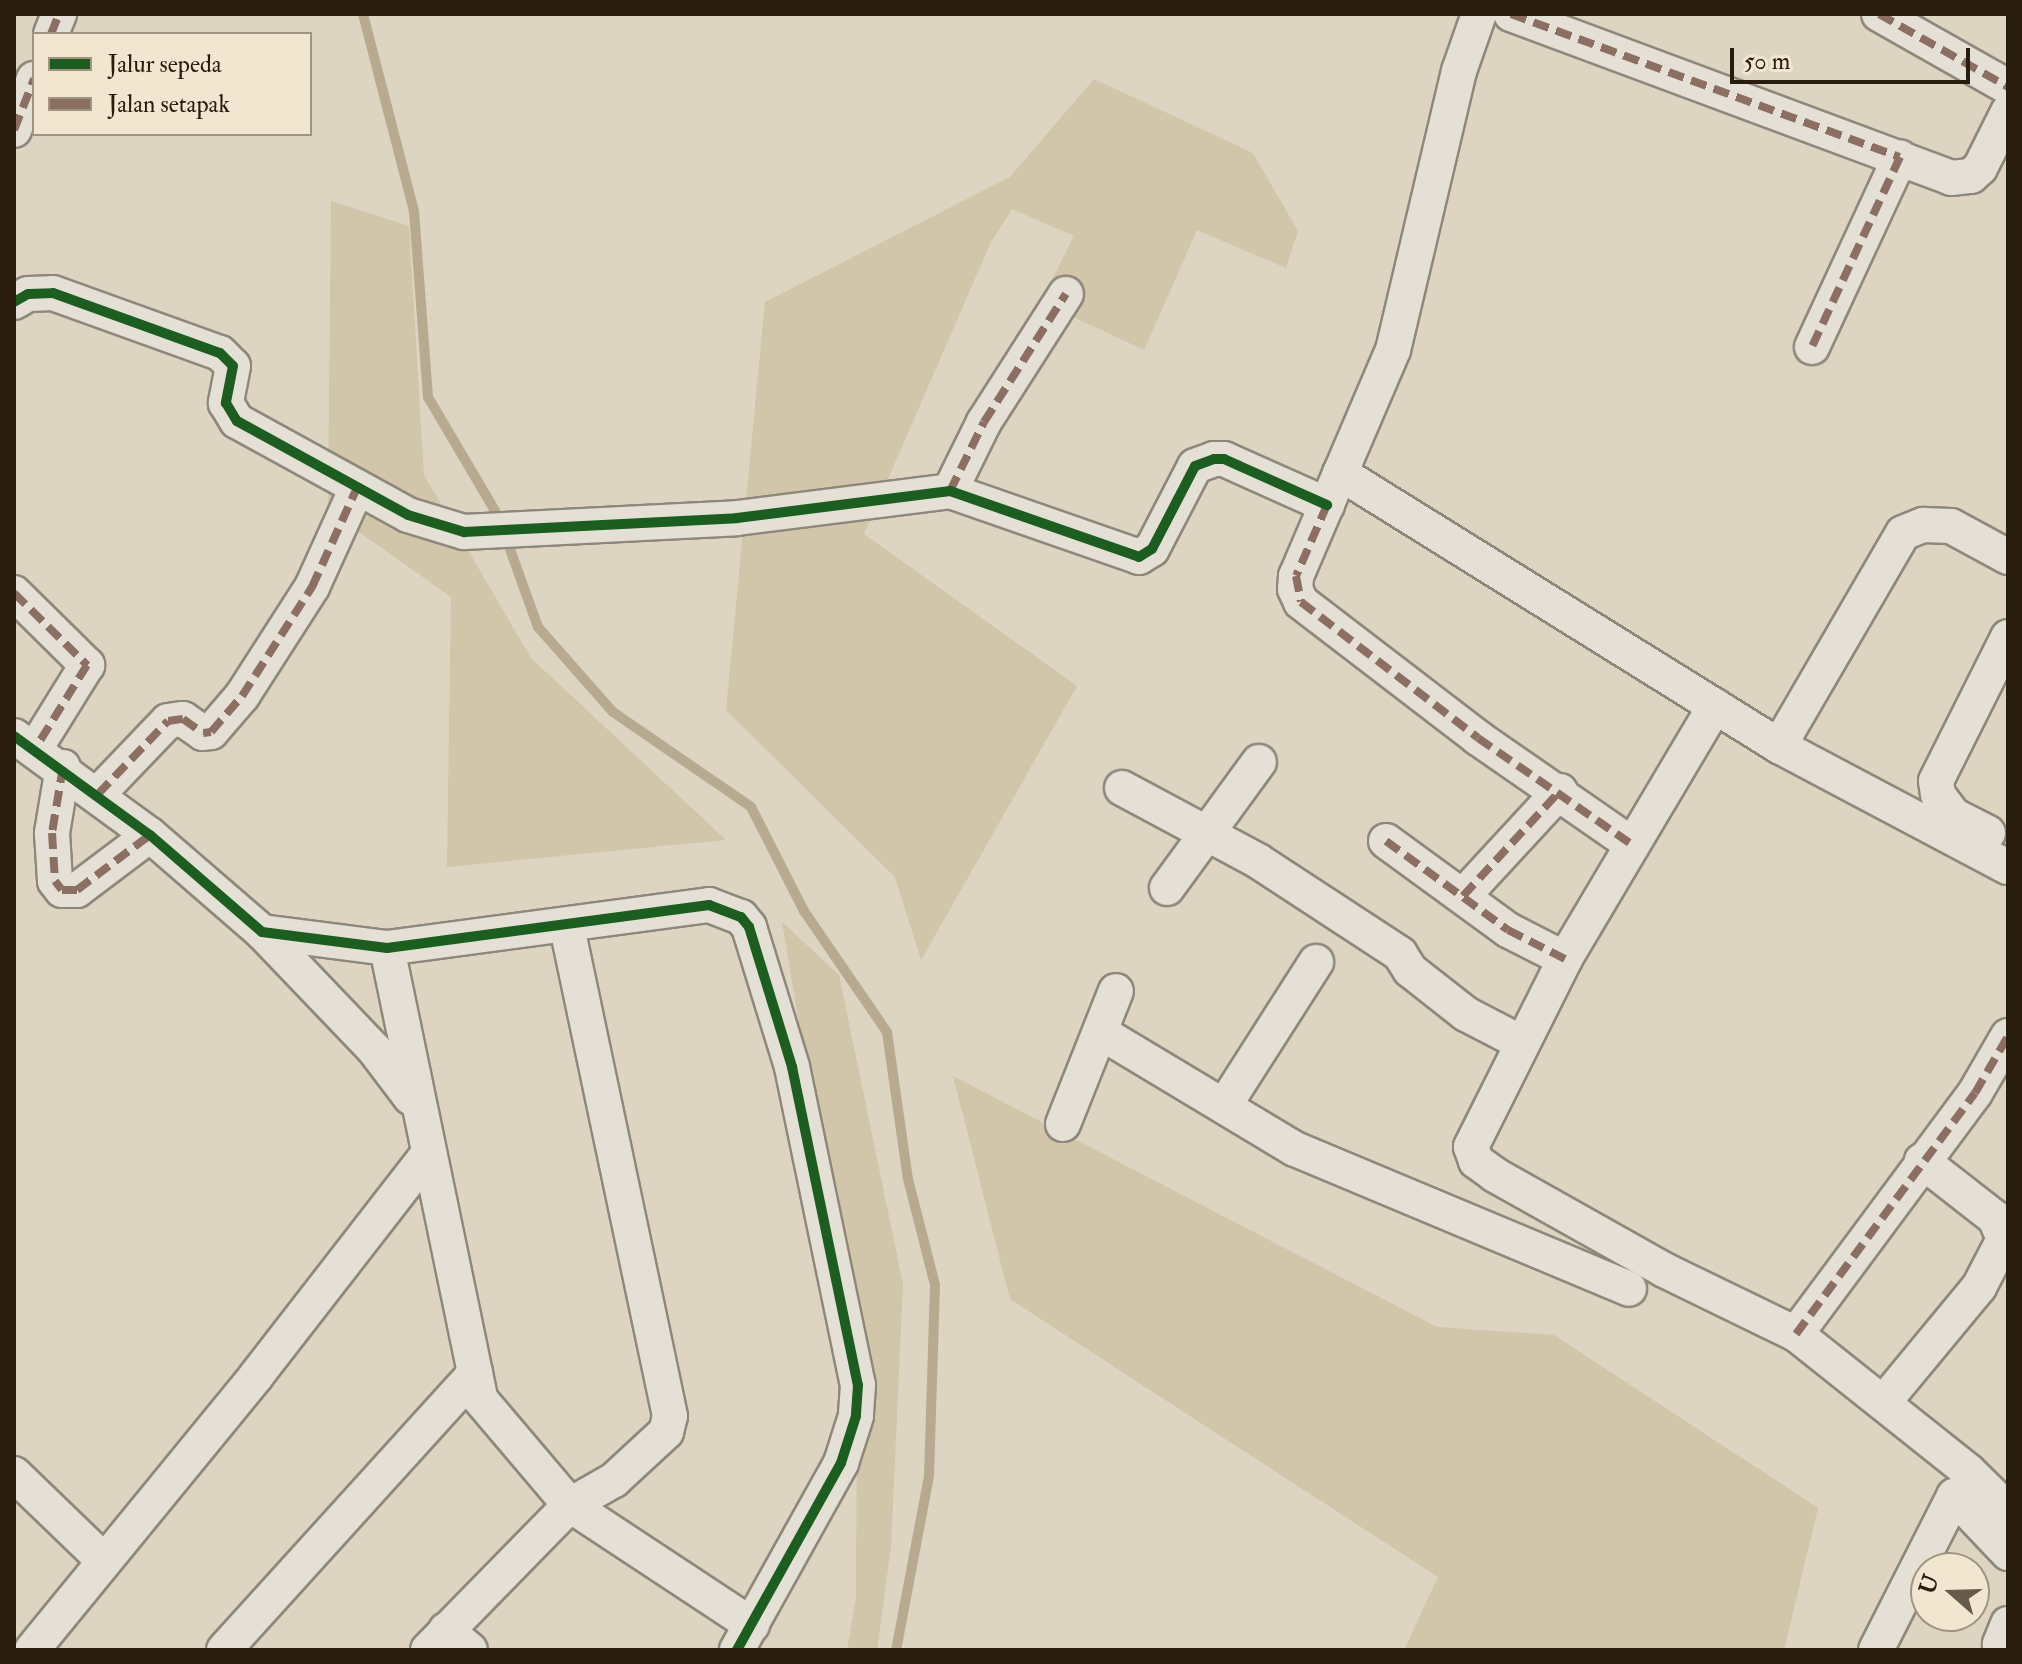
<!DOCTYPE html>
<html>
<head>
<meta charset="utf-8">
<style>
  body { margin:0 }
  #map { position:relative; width:2022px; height:1664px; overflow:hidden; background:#ddd4c1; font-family:"IM FELL Double Pica",serif }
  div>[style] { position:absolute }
  .green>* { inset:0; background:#d1c5aa }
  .stream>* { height:10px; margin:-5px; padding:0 5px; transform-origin:5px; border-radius:5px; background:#b7aa91 }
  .roads { filter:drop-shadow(2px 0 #8e887b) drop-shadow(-2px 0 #8e887b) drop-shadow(0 2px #8e887b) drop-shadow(0 -2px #8e887b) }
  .minor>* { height:34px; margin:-17px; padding:0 17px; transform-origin:17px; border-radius:17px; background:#e5e0d6 }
  .quiet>* { height:8px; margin-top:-4px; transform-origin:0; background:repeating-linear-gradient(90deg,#8d6e63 0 16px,transparent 0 24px) }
  .cycleway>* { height:10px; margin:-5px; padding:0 5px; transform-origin:5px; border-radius:5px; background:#1b5e20 }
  span { translate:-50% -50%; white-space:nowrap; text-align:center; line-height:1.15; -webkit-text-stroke:6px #f1e6cf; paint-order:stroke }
  .frame { position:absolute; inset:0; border:16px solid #281c0d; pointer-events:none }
  .legend { position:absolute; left:32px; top:32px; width:280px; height:104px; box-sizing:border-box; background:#f1e6cf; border:2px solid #a19581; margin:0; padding:10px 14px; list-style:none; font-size:24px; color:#281c0d }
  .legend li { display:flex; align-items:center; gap:16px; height:40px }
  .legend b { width:40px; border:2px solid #a19581 }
  .north { position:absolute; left:1910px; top:1552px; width:80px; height:80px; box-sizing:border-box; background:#f1e6cf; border:2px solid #a19581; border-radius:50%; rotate:290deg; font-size:22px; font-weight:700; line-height:32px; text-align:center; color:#281c0d }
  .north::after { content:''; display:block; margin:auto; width:28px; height:36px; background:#675c4c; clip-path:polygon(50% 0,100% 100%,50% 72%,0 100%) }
  .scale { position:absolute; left:1730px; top:48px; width:240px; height:36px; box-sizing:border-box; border:4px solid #281c0d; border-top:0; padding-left:10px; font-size:24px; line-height:28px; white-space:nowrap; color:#281c0d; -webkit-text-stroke:6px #f1e6cf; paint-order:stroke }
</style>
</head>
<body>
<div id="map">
  <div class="green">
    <i style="clip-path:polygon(1094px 79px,1253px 153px,1298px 231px,1286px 268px,1197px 230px,1144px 350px,1041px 302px,1074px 236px,1012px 209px,991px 242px,864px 534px,1077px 686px,921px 960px,895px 877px,726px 710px,765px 302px,1010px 177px)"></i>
    <i style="clip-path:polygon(331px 201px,409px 226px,424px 475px,531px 658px,726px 840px,447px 867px,451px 597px,328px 510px)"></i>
    <i style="clip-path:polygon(782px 922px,839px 975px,903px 1284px,891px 1547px,877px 1650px,847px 1650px,856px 1599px,857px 1367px)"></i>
    <i style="clip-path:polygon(953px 1076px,1437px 1327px,1554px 1335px,1818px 1508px,1784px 1650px,1404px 1650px,1438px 1577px,1010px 1299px)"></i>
  </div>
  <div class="stream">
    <i style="left:363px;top:14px;width:203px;rotate:75.5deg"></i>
    <i style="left:414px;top:211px;width:187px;rotate:85.7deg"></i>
    <i style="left:428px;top:397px;width:138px;rotate:59.5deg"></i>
    <i style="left:498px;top:516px;width:118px;rotate:70.2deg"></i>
    <i style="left:538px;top:627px;width:113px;rotate:48.6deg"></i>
    <i style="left:613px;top:712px;width:168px;rotate:34.5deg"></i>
    <i style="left:751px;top:807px;width:117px;rotate:63deg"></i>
    <i style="left:804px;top:911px;width:147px;rotate:55.6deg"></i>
    <i style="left:887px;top:1032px;width:148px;rotate:81.9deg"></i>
    <i style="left:908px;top:1179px;width:109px;rotate:75.7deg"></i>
    <i style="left:935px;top:1285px;width:191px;rotate:91.8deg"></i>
    <i style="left:929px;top:1476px;width:177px;rotate:100.7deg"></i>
  </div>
  <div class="roads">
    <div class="minor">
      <i style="left:1479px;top:14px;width:60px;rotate:109.3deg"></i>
      <i style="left:1459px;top:71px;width:287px;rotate:103.3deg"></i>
      <i style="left:1393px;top:350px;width:246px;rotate:113.2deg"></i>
      <i style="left:1296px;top:576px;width:13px;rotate:94deg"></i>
      <i style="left:1295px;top:589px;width:14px;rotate:65deg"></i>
      <i style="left:1301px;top:602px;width:223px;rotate:37.5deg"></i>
      <i style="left:1478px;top:738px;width:186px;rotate:34.7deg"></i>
      <i style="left:1511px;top:14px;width:470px;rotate:20.4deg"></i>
      <i style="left:1951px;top:178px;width:20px;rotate:-6deg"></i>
      <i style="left:1971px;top:176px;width:12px;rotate:-42deg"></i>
      <i style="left:1980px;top:168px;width:63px;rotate:-63.4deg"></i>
      <i style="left:1879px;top:14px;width:148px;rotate:29.5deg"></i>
      <i style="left:51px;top:34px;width:22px;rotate:-68deg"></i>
      <i style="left:14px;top:130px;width:55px;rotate:-68.6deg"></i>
      <i style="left:14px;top:302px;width:16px;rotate:-30deg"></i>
      <i style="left:28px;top:294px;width:25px;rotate:-2deg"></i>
      <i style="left:53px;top:293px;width:177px;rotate:19.8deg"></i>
      <i style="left:220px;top:353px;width:18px;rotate:45deg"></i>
      <i style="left:233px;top:366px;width:38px;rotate:101deg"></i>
      <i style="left:226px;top:403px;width:21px;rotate:59deg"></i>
      <i style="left:237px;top:421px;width:195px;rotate:28.8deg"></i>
      <i style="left:408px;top:515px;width:59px;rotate:16.9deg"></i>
      <i style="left:464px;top:532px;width:273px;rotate:-2.9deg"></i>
      <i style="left:737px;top:518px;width:215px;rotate:-7.2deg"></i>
      <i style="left:950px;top:491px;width:200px;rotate:19.2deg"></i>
      <i style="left:1139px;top:557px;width:15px;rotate:-32deg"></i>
      <i style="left:1152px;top:549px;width:93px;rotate:-62.6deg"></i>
      <i style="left:1195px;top:466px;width:20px;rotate:-20deg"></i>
      <i style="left:1214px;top:459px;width:10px"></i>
      <i style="left:1224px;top:459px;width:113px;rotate:24.1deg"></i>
      <i style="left:1812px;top:347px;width:209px;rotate:-65.1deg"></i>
      <i style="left:1340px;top:473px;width:517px;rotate:31.88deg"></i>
      <i style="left:1779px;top:746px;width:259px;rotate:27.9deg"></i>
      <i style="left:950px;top:491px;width:77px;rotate:-63.8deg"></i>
      <i style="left:984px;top:422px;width:152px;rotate:-57.4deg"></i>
      <i style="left:14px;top:593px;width:103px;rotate:44.6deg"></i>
      <i style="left:87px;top:665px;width:99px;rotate:121.8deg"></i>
      <i style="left:1715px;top:706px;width:294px;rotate:120.7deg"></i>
      <i style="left:1565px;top:959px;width:210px;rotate:116.6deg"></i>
      <i style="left:1471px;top:1147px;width:15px;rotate:70deg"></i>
      <i style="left:1476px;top:1161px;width:24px;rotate:36deg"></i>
      <i style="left:1495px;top:1175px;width:194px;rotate:29.3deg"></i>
      <i style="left:1664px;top:1270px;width:147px;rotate:25.9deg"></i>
      <i style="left:1796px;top:1334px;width:220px;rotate:38.5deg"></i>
      <i style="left:1968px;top:1471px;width:56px;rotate:44.3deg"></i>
      <i style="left:14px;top:736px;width:168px;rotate:36.1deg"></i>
      <i style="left:150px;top:835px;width:148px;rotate:40.9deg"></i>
      <i style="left:262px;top:932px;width:126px;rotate:7.3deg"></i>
      <i style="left:387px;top:948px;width:325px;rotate:-7.6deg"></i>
      <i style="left:709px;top:905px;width:34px;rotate:21deg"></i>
      <i style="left:741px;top:917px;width:13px;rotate:51deg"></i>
      <i style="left:749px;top:927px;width:146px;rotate:72.9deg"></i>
      <i style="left:792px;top:1067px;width:325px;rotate:78.3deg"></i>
      <i style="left:858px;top:1385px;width:31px;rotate:94deg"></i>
      <i style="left:856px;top:1416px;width:49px;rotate:107.7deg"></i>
      <i style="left:841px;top:1463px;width:214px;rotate:119.1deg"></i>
      <i style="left:1779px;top:746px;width:246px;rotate:-59.8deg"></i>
      <i style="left:1903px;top:533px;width:22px;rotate:-22deg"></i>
      <i style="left:1923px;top:525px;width:28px;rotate:2deg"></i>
      <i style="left:1951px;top:526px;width:65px;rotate:28.5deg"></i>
      <i style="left:63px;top:767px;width:67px;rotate:99.5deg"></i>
      <i style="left:52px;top:833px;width:48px;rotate:86.4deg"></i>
      <i style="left:55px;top:881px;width:11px;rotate:52deg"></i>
      <i style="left:62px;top:890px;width:15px"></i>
      <i style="left:77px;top:890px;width:91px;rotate:-37deg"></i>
      <i style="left:1122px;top:788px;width:154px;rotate:28.2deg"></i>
      <i style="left:1258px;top:861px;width:170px;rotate:33.2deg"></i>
      <i style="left:1400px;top:954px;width:19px;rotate:58deg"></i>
      <i style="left:1410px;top:970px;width:71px;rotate:38.2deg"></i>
      <i style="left:1466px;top:1014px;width:63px;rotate:27.4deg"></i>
      <i style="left:98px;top:794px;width:101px;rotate:-46.2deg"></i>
      <i style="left:168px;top:721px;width:15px;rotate:-8deg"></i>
      <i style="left:183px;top:719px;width:24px;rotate:35deg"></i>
      <i style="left:203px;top:733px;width:8px;rotate:-7deg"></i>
      <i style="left:211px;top:732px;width:48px;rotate:-49.3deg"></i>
      <i style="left:242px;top:696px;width:130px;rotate:-57.3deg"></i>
      <i style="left:312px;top:587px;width:109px;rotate:-65.6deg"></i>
      <i style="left:1988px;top:833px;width:38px;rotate:-153deg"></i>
      <i style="left:1954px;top:816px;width:26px;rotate:-127deg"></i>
      <i style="left:1938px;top:795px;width:14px;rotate:-98deg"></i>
      <i style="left:1936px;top:781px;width:161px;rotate:-63.4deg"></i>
      <i style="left:1386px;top:841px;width:151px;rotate:36.1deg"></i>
      <i style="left:1508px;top:930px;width:64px;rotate:27deg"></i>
      <i style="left:1167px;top:888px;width:156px;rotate:-53.9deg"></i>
      <i style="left:1463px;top:896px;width:143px;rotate:-47.3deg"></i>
      <i style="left:262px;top:932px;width:162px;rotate:46.3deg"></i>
      <i style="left:374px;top:1049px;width:61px;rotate:52.9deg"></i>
      <i style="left:387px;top:948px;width:460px;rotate:78.3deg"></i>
      <i style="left:480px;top:1399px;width:139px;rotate:49.7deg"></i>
      <i style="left:570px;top:1505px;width:218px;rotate:33.4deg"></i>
      <i style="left:1100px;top:1032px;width:227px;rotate:31deg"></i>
      <i style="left:1295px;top:1149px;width:362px;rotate:22.7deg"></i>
      <i style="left:1224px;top:1106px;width:171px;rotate:-57.4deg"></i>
      <i style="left:1063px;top:1124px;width:143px;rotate:-68.3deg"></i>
      <i style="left:1796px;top:1334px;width:300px;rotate:-53.4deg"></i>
      <i style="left:1975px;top:1093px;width:66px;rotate:-59.9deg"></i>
      <i style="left:1883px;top:1403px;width:151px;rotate:-50.4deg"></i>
      <i style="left:1979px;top:1287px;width:54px;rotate:-62.5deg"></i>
      <i style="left:2004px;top:1239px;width:23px;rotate:-113deg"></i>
      <i style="left:1995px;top:1218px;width:93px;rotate:-142deg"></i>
      <i style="left:14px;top:1474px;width:125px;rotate:44deg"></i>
      <i style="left:2008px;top:1624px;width:22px;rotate:112deg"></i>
      <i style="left:2000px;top:1644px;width:9px;rotate:32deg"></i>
      <i style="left:446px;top:1630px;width:31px;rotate:40deg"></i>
      <i style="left:32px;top:1650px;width:354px;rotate:-50.7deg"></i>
      <i style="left:256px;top:1376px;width:281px;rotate:-52.2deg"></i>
      <i style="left:224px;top:1650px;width:374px;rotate:-47.8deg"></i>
      <i style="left:428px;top:1650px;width:203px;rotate:-45.6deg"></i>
      <i style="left:570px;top:1505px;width:51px;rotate:-29.6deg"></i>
      <i style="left:614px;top:1480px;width:71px;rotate:-42.7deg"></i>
      <i style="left:666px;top:1432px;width:16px;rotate:-76deg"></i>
      <i style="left:670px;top:1416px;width:500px;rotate:-101.9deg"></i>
      <i style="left:1876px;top:1650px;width:173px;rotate:-63.1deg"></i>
      <i style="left:1954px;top:1496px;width:79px;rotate:46.5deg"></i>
    </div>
  </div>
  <div class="quiet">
    <i style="left:1511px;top:14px;width:414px;rotate:20.2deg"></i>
    <i style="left:1900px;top:157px;width:209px;rotate:114.9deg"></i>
    <i style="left:1879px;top:14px;width:148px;rotate:29.5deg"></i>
    <i style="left:51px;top:34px;width:22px;rotate:-68deg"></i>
    <i style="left:14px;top:130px;width:55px;rotate:-68.6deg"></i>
    <i style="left:950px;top:491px;width:77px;rotate:-63.8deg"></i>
    <i style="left:984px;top:422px;width:152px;rotate:-57.4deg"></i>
    <i style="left:1327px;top:505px;width:77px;rotate:113.6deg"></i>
    <i style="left:1296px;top:576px;width:26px;rotate:79deg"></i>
    <i style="left:1301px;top:602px;width:223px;rotate:37.5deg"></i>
    <i style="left:1478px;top:738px;width:186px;rotate:34.7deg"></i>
    <i style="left:14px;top:593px;width:103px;rotate:44.6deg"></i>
    <i style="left:87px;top:665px;width:99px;rotate:121.8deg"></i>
    <i style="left:63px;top:767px;width:67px;rotate:99.5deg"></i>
    <i style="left:52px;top:833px;width:48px;rotate:86.4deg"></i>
    <i style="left:55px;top:881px;width:11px;rotate:52deg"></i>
    <i style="left:62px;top:890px;width:15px"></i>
    <i style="left:77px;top:890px;width:91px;rotate:-37deg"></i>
    <i style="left:98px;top:794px;width:101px;rotate:-46.2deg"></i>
    <i style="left:168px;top:721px;width:15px;rotate:-8deg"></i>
    <i style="left:183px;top:719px;width:24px;rotate:35deg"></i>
    <i style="left:203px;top:733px;width:8px;rotate:-7deg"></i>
    <i style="left:211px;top:732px;width:48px;rotate:-49.3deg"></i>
    <i style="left:242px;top:696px;width:130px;rotate:-57.3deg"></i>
    <i style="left:312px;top:587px;width:109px;rotate:-65.6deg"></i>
    <i style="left:1386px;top:841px;width:151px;rotate:36.1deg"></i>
    <i style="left:1508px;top:930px;width:64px;rotate:27deg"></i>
    <i style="left:1463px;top:896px;width:143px;rotate:-47.3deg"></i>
    <i style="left:1796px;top:1334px;width:300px;rotate:-53.4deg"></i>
    <i style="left:1975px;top:1093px;width:66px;rotate:-59.9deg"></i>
  </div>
  <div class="cycleway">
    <i style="left:14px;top:302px;width:16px;rotate:-30deg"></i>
    <i style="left:28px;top:294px;width:25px;rotate:-2deg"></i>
    <i style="left:53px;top:293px;width:177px;rotate:19.8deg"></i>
    <i style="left:220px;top:353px;width:18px;rotate:45deg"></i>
    <i style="left:233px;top:366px;width:38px;rotate:101deg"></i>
    <i style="left:226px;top:403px;width:21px;rotate:59deg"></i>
    <i style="left:237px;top:421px;width:195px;rotate:28.8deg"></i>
    <i style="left:408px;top:515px;width:59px;rotate:16.9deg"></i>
    <i style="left:464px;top:532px;width:273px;rotate:-2.9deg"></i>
    <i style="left:737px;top:518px;width:215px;rotate:-7.2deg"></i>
    <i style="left:950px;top:491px;width:200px;rotate:19.2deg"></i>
    <i style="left:1139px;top:557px;width:15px;rotate:-32deg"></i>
    <i style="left:1152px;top:549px;width:93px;rotate:-62.6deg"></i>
    <i style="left:1195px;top:466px;width:20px;rotate:-20deg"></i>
    <i style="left:1214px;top:459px;width:10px"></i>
    <i style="left:1224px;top:459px;width:113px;rotate:24.1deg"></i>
    <i style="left:14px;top:736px;width:168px;rotate:36.1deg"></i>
    <i style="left:150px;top:835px;width:148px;rotate:40.9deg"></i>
    <i style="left:262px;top:932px;width:126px;rotate:7.3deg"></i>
    <i style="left:387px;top:948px;width:325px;rotate:-7.6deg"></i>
    <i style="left:709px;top:905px;width:34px;rotate:21deg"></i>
    <i style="left:741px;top:917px;width:13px;rotate:51deg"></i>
    <i style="left:749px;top:927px;width:146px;rotate:72.9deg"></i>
    <i style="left:792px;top:1067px;width:325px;rotate:78.3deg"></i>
    <i style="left:858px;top:1385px;width:31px;rotate:94deg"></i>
    <i style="left:856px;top:1416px;width:49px;rotate:107.7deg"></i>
    <i style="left:841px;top:1463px;width:214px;rotate:119.1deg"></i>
  </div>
  <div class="frame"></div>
  <ul class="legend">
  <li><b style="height:10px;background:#1b5e20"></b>Jalur sepeda</li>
  <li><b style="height:10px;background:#8d6e63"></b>Jalan setapak</li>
  </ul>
  <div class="north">U</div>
  <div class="scale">50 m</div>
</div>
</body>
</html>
